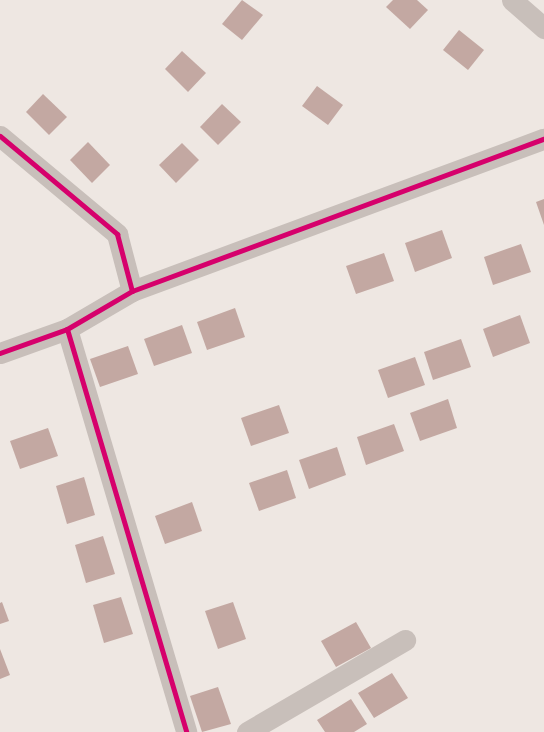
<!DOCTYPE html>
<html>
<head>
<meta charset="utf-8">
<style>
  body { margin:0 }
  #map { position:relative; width:544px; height:732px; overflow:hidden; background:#eee7e2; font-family:"Sofia Sans Condensed",sans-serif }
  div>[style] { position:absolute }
  .building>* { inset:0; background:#c3a8a2 }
  .street>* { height:21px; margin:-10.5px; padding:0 10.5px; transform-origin:10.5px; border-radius:10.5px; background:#c8bfba }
  .cycleway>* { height:5px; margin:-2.5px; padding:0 2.5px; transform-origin:2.5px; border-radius:2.5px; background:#d6006c }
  span { translate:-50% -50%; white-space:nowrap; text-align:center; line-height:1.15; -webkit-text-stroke:5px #fbf0e9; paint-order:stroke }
</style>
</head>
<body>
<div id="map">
  <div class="building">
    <i style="clip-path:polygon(242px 0,263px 15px,242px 40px,222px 24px)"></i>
    <i style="clip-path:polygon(393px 0,417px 0,428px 10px,410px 29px,386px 7px)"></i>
    <i style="clip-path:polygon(459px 30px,484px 50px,468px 70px,443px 50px)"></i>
    <i style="clip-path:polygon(182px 51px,206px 73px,188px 92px,165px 69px)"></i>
    <i style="clip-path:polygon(317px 86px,343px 105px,328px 125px,302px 106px)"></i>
    <i style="clip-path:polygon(43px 94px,67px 117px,49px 135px,26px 112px)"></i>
    <i style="clip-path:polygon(222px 104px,241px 122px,218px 145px,200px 127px)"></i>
    <i style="clip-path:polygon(88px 142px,110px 165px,92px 183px,70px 160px)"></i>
    <i style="clip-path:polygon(182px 143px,199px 160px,176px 183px,159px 165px)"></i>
    <i style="clip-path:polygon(544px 199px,544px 225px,536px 202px)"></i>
    <i style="clip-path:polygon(442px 230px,452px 258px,415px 272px,405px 243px)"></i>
    <i style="clip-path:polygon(521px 244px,531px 272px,493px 285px,484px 257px)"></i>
    <i style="clip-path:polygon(384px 253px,394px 281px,356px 294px,346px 266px)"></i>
    <i style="clip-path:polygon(235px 308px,245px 337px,207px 350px,197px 322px)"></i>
    <i style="clip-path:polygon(520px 315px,530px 343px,493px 357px,483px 329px)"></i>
    <i style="clip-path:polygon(182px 325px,192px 353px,154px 366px,144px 339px)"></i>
    <i style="clip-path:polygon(461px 339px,471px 367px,433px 380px,424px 352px)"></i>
    <i style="clip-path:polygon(128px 346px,138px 374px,100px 387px,90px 359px)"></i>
    <i style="clip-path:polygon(415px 357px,425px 385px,388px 398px,378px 370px)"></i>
    <i style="clip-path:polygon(448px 399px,457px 428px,420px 441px,410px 413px)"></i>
    <i style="clip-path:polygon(279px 405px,289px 433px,251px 446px,241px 418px)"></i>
    <i style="clip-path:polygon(394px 424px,404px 451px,366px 465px,357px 437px)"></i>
    <i style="clip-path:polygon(48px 428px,58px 456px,20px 469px,10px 441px)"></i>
    <i style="clip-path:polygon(337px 447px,346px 475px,309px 489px,299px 460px)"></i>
    <i style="clip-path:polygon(287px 470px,296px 498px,259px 511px,249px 483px)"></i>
    <i style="clip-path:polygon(84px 477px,95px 515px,67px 524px,56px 486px)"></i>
    <i style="clip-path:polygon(192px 502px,202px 531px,165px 544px,155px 516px)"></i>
    <i style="clip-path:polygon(103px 536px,115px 574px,86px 583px,75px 545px)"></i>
    <i style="clip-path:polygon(121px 597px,133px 634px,104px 643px,93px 605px)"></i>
    <i style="clip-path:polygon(2px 602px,9px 621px,0 624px,0 603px)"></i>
    <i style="clip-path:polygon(233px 602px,246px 639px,218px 649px,205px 611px)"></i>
    <i style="clip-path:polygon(356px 622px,371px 648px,336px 667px,321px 641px)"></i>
    <i style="clip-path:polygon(0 649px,10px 675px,0 679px)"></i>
    <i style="clip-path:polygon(392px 673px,408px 698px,374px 718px,358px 693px)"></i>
    <i style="clip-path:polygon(218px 687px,231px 724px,202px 732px,190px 696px)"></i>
    <i style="clip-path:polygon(351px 699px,367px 724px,354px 732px,325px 732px,317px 720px)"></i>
  </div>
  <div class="street">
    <i style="left:512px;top:0;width:43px;rotate:41.2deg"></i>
    <i style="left:0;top:136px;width:153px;rotate:39.9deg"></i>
    <i style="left:117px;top:234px;width:59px;rotate:75.3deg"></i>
    <i style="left:67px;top:329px;width:420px;rotate:73.5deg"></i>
    <i style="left:0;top:353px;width:71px;rotate:-19.7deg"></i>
    <i style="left:67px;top:329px;width:75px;rotate:-30.3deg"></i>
    <i style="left:132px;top:291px;width:439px;rotate:-20.3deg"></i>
    <i style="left:247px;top:732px;width:183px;rotate:-30.2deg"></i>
  </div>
  <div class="cycleway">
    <i style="left:0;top:136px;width:153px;rotate:39.9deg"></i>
    <i style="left:117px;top:234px;width:59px;rotate:75.3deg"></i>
    <i style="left:67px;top:329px;width:420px;rotate:73.5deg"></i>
    <i style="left:0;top:353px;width:71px;rotate:-19.7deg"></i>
    <i style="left:67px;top:329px;width:75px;rotate:-30.3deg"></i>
    <i style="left:132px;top:291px;width:439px;rotate:-20.3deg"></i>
  </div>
</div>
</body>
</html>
